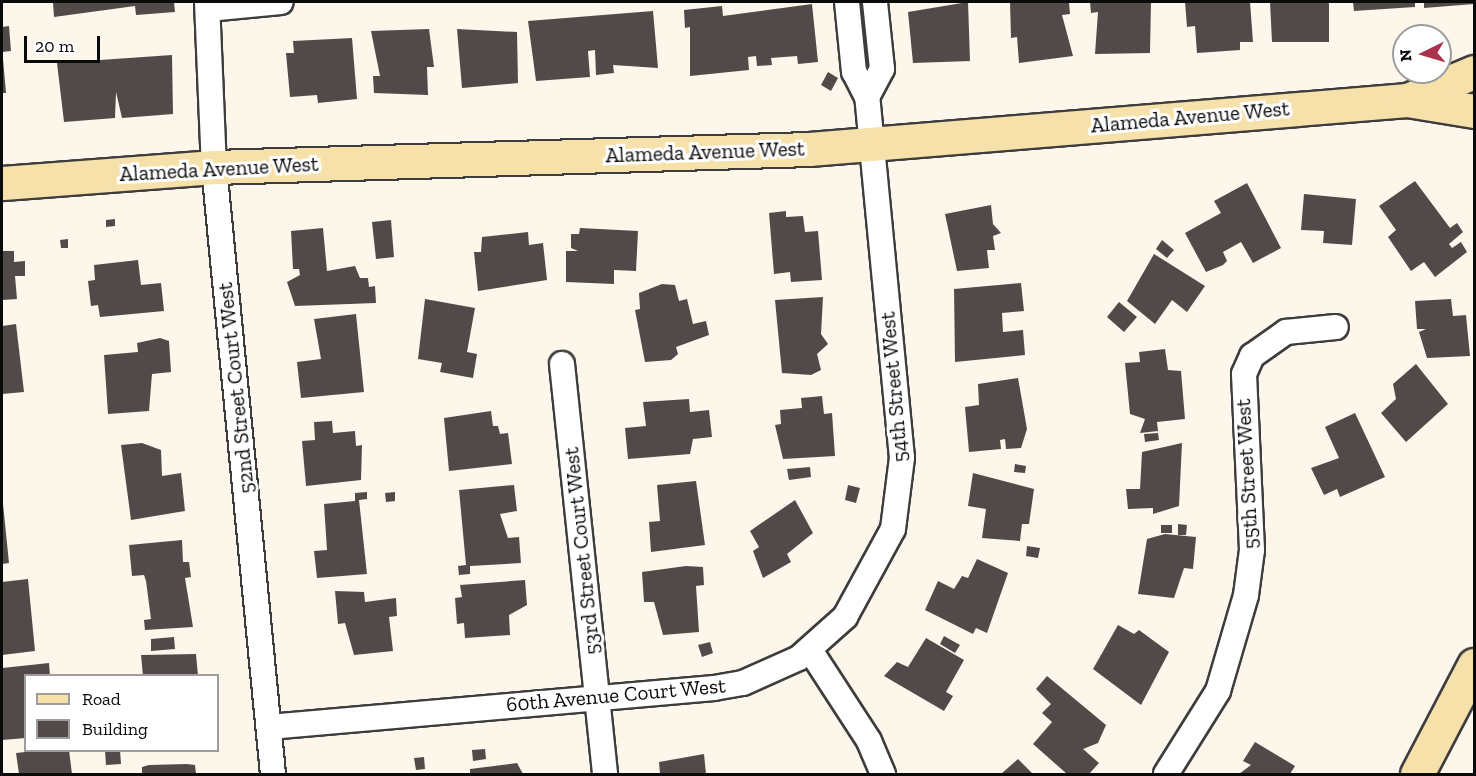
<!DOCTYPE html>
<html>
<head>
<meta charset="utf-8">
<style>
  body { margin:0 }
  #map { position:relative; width:1476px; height:776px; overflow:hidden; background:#fdf6ea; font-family:"Zilla Slab",serif }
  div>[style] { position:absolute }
  .building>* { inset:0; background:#524a48 }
  .roads { filter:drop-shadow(2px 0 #3d3d3d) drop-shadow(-2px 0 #3d3d3d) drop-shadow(0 2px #3d3d3d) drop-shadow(0 -2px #3d3d3d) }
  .street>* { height:24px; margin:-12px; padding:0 12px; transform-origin:12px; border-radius:12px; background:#fff }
  .secondary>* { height:33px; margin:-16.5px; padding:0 16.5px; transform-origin:16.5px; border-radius:16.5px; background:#f7e1ab }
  span { translate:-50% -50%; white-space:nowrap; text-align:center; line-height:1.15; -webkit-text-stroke:6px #fff; paint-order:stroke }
  .street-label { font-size:21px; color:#0a0a0a }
  .frame { position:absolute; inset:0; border:3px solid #0a0a0a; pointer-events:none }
  .legend { position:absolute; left:24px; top:674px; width:195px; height:78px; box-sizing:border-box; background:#fff; border:2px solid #9d9d9d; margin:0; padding:8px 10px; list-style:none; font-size:18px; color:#0a0a0a }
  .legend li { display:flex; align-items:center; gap:12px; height:30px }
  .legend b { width:30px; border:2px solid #9d9d9d }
  .north { position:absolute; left:1392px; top:24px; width:60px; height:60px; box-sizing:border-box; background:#fff; border:2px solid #9d9d9d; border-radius:50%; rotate:265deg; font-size:16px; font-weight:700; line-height:24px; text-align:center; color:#0a0a0a }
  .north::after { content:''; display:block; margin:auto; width:21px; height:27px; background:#ab314c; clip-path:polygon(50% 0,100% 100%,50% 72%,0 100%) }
  .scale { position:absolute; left:24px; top:36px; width:76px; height:27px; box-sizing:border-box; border:3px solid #0a0a0a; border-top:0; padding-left:8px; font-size:18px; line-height:21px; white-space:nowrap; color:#0a0a0a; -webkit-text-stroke:4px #fff; paint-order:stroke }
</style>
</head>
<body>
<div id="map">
  <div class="building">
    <i style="clip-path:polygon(174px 2px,175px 12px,136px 15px,135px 6px,54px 17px,53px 3px)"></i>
    <i style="clip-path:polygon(968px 2px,970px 61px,913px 63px,908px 12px)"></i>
    <i style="clip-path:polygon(1010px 2px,1069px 2px,1070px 14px,1062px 15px,1073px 56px,1019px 63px,1017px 37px,1011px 38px)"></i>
    <i style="clip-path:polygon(1090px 2px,1151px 2px,1150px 53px,1095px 54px,1098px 12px,1091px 13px)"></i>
    <i style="clip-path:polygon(1185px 2px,1250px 2px,1253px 42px,1240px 42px,1240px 50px,1197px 53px,1195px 26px,1187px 27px)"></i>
    <i style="clip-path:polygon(1270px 2px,1329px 2px,1329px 42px,1272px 42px)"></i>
    <i style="clip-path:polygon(1353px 2px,1415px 2px,1415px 7px,1354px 11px)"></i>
    <i style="clip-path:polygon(1424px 2px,1474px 2px,1474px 4px,1424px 8px)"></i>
    <i style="clip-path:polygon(812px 4px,818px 62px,798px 64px,797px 56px,771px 58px,772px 65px,757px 66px,756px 56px,748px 57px,749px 70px,690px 76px,690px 27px,685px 28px,684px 10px,722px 6px,723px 16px)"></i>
    <i style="clip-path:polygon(653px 11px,658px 68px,613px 65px,614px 73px,596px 75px,595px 50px,588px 51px,590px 77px,536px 81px,528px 21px)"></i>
    <i style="clip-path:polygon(9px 26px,11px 51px,2px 52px,2px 27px)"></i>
    <i style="clip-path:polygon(429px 29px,434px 67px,427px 67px,428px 95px,374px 93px,373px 76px,380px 76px,371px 31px)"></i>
    <i style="clip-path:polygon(457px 29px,517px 32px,518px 83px,462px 88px)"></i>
    <i style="clip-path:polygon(352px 38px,357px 99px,318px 103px,317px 95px,290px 97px,286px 53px,294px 53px,293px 41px)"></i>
    <i style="clip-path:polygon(172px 55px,173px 114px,122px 118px,116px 92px,115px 118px,64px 122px,57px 63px)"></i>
    <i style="clip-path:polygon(3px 59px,6px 93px,2px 93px,2px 60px)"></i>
    <i style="clip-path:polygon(828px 72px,838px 78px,831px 91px,821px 85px)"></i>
    <i style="clip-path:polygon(1415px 181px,1450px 228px,1457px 223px,1463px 232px,1449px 244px,1452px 248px,1461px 242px,1467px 252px,1435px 277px,1424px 262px,1411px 271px,1388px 237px,1396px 230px,1379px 206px)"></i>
    <i style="clip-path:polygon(1247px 183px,1281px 248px,1253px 263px,1241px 242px,1223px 252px,1227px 261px,1223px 265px,1206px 272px,1185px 233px,1221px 213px,1214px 201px)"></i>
    <i style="clip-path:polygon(1304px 194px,1356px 199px,1352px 245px,1323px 243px,1324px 231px,1301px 230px)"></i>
    <i style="clip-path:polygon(991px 205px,993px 224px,1001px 233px,993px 236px,995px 250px,987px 250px,989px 268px,957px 271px,945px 214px)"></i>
    <i style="clip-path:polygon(786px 211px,786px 217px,803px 216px,805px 232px,818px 231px,822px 280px,791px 282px,790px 272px,774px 274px,769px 213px)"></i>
    <i style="clip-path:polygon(115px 219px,115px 226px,106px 227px,106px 220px)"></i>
    <i style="clip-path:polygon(391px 220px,394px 257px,376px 259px,372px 222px)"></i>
    <i style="clip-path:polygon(323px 228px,327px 271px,355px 266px,360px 278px,368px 278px,369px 287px,375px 286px,376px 303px,295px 306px,287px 282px,300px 275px,299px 269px,293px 269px,291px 231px)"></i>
    <i style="clip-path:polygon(580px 228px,638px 231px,636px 271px,614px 270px,614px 284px,566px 282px,566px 251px,578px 251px,571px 248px,571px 234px,579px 234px)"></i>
    <i style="clip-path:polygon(528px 232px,529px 245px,543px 243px,547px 280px,478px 291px,474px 252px,481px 252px,482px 237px)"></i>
    <i style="clip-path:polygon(68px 239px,68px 248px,61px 248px,60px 240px)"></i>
    <i style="clip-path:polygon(1162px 240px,1174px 250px,1167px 258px,1156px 249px)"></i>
    <i style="clip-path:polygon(2px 251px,14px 251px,14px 262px,25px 261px,25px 276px,15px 276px,17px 299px,2px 300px)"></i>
    <i style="clip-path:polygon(1154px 254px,1205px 286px,1187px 312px,1172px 300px,1155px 324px,1127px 301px)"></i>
    <i style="clip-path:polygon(138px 260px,141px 285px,161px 283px,164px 311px,100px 317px,98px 305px,91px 306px,88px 281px,95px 280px,94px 265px)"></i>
    <i style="clip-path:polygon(1021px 283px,1024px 311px,1002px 313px,1003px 332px,1023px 330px,1025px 355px,955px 362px,954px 289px)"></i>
    <i style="clip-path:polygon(662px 284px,675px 285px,679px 301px,687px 299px,693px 324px,706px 321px,709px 335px,676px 347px,678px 354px,671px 360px,645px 362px,635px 310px,640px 309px,639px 293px)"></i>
    <i style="clip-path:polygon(823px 297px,821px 334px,828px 344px,817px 354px,821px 370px,811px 375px,782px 373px,775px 300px)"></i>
    <i style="clip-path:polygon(425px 299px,475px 308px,467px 352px,477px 354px,473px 378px,440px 372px,442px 363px,418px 359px)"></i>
    <i style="clip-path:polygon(1451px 299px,1453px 316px,1466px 315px,1470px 356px,1427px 358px,1419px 332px,1426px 329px,1417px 329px,1415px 301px)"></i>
    <i style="clip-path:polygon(1119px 302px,1137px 317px,1124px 332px,1107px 317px)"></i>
    <i style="clip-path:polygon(356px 314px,364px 392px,301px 398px,297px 362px,321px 359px,314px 319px)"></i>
    <i style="clip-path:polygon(16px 324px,24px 392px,2px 394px,2px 326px)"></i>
    <i style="clip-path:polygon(160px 338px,169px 341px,171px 372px,152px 374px,149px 411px,108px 414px,104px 355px,138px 352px,137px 343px)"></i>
    <i style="clip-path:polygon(1165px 349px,1168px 370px,1181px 371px,1185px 419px,1157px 422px,1158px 431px,1140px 433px,1145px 419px,1130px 414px,1125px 363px,1140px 362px,1139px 352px)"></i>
    <i style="clip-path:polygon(1416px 364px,1448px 404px,1406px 442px,1381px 413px,1396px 399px,1393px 384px)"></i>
    <i style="clip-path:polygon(1018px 378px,1027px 429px,1021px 448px,1006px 449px,1005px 439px,1000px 440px,1001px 449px,969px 452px,965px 407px,979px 405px,978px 384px)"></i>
    <i style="clip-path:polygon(822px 396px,824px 414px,832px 413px,835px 456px,783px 459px,775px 425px,781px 424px,780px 410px,802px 408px,801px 398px)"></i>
    <i style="clip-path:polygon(689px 399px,690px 412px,709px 410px,712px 437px,693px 439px,690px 454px,628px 459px,625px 428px,646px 426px,643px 402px)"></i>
    <i style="clip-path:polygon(491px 411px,493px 426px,498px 426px,500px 434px,508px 433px,512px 464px,449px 471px,444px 418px)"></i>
    <i style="clip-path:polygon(1355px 413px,1385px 477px,1340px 497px,1337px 489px,1324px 495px,1311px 468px,1339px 458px,1325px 427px)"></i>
    <i style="clip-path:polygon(332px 421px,333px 433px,355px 431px,356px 446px,362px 445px,361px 480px,306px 486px,302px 441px,315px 440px,314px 422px)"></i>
    <i style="clip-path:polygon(1158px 433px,1159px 440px,1145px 442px,1144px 434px)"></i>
    <i style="clip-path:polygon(142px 443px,161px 450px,162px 476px,181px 473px,185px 511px,131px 520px,121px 445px)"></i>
    <i style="clip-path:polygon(1182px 443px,1179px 506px,1153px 514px,1153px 508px,1128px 509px,1126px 489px,1140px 489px,1142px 452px)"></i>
    <i style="clip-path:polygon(1015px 464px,1026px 466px,1025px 473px,1014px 472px)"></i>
    <i style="clip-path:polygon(810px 467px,811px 477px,789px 480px,787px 469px)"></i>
    <i style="clip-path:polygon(973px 473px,1034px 489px,1029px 524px,1022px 524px,1020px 541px,982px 538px,986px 509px,968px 506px)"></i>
    <i style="clip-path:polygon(696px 481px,705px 545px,651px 552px,649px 522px,660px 521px,657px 485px)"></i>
    <i style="clip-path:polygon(514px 485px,517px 511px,500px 514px,508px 538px,519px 537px,521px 563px,470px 566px,470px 574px,459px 575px,458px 566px,466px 565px,459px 490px)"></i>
    <i style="clip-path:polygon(848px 485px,860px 488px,856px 503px,845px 500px)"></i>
    <i style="clip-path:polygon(367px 492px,367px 499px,359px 500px,367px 574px,317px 578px,314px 551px,327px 550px,324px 504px,355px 501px,355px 493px)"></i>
    <i style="clip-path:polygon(395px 492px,395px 501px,386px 502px,385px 493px)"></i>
    <i style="clip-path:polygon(2px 494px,9px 563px,2px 564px)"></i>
    <i style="clip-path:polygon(795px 500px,813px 533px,787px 554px,791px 562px,763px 578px,753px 551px,759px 547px,750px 531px)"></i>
    <i style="clip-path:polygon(1178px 524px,1187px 525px,1186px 535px,1178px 535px)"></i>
    <i style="clip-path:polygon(1161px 525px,1172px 525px,1172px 533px,1161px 533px)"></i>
    <i style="clip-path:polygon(1165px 534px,1196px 537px,1193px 569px,1184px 568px,1174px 598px,1138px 594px,1147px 539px)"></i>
    <i style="clip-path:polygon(182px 540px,183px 562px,189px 562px,191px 577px,185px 578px,193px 627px,145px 630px,144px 620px,151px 619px,146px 581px,144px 575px,132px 576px,129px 545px)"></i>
    <i style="clip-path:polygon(1027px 546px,1040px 548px,1038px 558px,1026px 556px)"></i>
    <i style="clip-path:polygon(977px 559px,1008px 573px,987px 633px,976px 628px,973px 634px,925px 610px,938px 581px,954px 589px,962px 576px,968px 578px)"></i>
    <i style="clip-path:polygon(686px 566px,703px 567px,704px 585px,696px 586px,699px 632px,663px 635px,654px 602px,644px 602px,642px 572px)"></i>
    <i style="clip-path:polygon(28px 579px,35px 651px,2px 655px,2px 582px)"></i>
    <i style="clip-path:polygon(525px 580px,527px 605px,509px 615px,510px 635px,465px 638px,464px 623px,457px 624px,455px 598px,462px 597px,460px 585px)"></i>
    <i style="clip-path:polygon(335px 591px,364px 592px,365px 602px,396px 598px,397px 616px,389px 617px,393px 651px,354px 655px,345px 623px,338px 624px)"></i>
    <i style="clip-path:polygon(1118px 625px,1134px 634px,1139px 630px,1169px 652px,1141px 705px,1093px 669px)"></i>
    <i style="clip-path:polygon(944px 636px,960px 645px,955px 653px,940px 644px)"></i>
    <i style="clip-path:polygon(174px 637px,175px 649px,151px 651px,151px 639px)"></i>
    <i style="clip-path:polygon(926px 638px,964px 660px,946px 692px,953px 696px,944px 711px,884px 676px,897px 662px,908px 667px)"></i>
    <i style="clip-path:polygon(710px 642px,713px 653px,702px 657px,698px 645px)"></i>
    <i style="clip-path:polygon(196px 654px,198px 676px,143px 676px,141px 655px)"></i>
    <i style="clip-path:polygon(49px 663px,50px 676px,26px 676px,26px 738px,2px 740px,2px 668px)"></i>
    <i style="clip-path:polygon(1047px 676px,1106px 725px,1098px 743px,1083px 749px,1099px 763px,1089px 774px,1067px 774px,1033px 744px,1052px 722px,1042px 713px,1051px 704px,1036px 689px)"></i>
    <i style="clip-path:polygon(1255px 742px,1295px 766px,1290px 774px,1239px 774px,1251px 765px,1243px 761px)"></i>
    <i style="clip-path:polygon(485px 749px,486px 759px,473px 761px,472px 750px)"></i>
    <i style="clip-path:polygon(43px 750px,69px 750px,72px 774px,19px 774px,16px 753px)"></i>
    <i style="clip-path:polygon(120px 750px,121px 764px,106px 765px,105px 751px)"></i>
    <i style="clip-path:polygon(704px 754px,706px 774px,660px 774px,659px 762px)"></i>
    <i style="clip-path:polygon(424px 757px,425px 769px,416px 770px,414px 758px)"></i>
    <i style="clip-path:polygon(1018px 759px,1033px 774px,1001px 774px)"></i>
    <i style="clip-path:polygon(517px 763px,523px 774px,470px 774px,470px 769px)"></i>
    <i style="clip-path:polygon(187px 764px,195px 765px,196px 774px,142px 774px,142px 767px,149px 765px)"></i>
  </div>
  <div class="roads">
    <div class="street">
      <i style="left:207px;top:2px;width:165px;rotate:87.6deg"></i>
      <i style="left:214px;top:167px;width:610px;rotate:84.45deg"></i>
      <i style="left:208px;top:9px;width:73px;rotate:-5.5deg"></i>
      <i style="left:867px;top:97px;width:32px;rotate:-62deg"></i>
      <i style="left:882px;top:69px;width:67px;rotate:-96deg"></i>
      <i style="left:562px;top:364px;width:412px;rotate:84deg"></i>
      <i style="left:810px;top:650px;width:108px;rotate:57deg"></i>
      <i style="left:869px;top:741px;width:36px;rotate:67deg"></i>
      <i style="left:269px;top:727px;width:447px;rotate:-5deg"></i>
      <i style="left:714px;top:688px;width:29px;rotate:-10deg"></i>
      <i style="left:743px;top:683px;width:61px;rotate:-24.1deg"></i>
      <i style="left:799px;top:658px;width:62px;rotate:-41.7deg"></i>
      <i style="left:845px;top:617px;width:100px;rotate:-61.4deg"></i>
      <i style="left:893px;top:529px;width:72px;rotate:-82.8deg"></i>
      <i style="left:902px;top:458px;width:363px;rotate:-95.5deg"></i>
      <i style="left:867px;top:97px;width:28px;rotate:-117deg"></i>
      <i style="left:854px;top:72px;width:70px;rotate:-95.7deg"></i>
      <i style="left:1166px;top:774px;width:98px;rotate:-57.9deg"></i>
      <i style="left:1218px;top:691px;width:100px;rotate:-73.7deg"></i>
      <i style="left:1246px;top:595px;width:45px;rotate:-82.4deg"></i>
      <i style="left:1252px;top:550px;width:176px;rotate:-92.6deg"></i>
      <i style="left:1244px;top:374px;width:20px;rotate:-66deg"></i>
      <i style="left:1252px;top:356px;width:42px;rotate:-35.2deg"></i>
      <i style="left:1286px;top:332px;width:50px;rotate:-5.7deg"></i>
    </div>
    <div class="secondary">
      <i style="left:1412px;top:98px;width:67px;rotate:-22.8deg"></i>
      <i style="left:2px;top:183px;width:213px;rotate:-4.3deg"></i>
      <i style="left:214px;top:167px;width:595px;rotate:-1.73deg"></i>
      <i style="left:809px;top:149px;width:600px;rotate:-4.68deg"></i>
      <i style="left:1407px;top:100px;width:68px;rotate:9.3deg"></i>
      <i style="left:1417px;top:774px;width:123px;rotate:-62.4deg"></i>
    </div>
  </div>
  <div class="street-label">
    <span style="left:1190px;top:117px;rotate:-5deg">Alameda Avenue West</span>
    <span style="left:705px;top:152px;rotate:-2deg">Alameda Avenue West</span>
    <span style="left:219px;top:169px;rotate:-3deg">Alameda Avenue West</span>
    <span style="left:894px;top:387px;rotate:-95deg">54th Street West</span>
    <span style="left:236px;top:388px;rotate:-96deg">52nd Street Court West</span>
    <span style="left:1247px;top:474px;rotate:-93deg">55th Street West</span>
    <span style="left:582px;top:551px;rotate:-96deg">53rd Street Court West</span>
    <span style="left:616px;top:695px;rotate:-5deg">60th Avenue Court West</span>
  </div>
  <div class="frame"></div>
  <ul class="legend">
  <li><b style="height:8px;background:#f7e1ab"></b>Road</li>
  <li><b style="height:16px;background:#524a48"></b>Building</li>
  </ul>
  <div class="north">N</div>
  <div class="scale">20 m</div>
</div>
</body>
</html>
